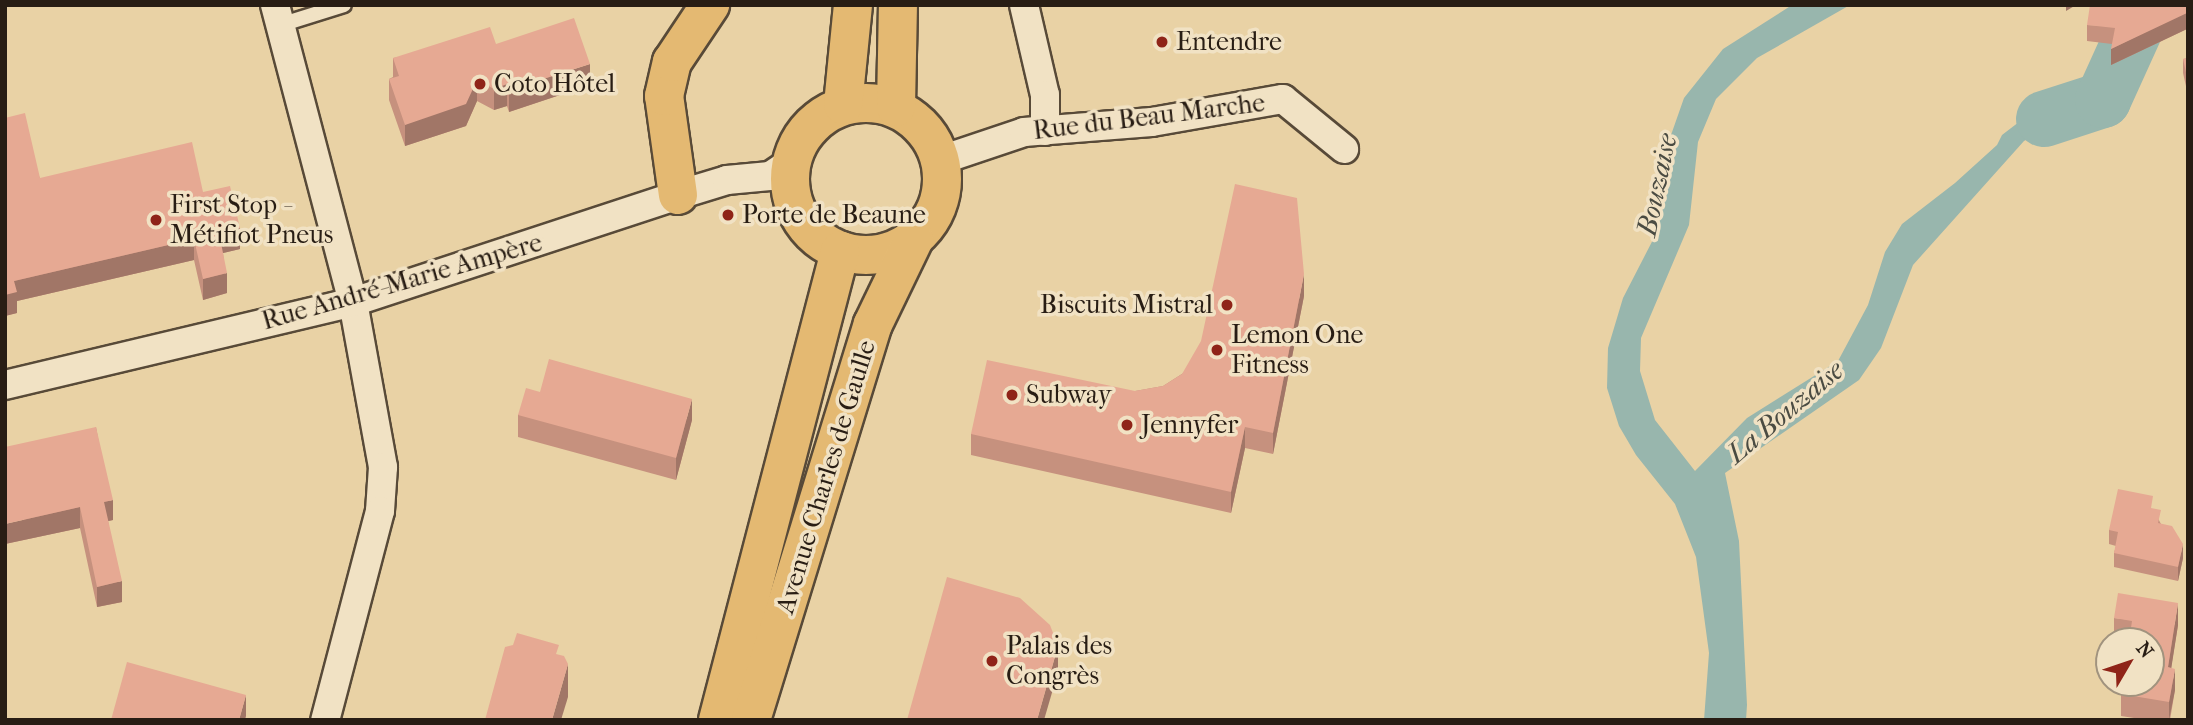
<!DOCTYPE html>
<html>
<head>
<meta charset="utf-8">
<style>
  body { margin:0 }
  #map { position:relative; width:2193px; height:725px; overflow:hidden; background:#e9d2a5; font-family:"IM FELL French Canon",serif }
  div>[style] { position:absolute }
  .water>* { inset:0; background:#98b6ad }
  .river>* { height:56px; margin:-28px; padding:0 28px; transform-origin:28px; border-radius:28px; background:#98b6ad }
  .roads { filter:drop-shadow(2px 0 #584a38) drop-shadow(-2px 0 #584a38) drop-shadow(0 2px #584a38) drop-shadow(0 -2px #584a38) }
  .service>* { height:14px; margin:-7px; padding:0 7px; transform-origin:7px; border-radius:7px; background:#f1e2c4 }
  .minor>* { height:28px; margin:-14px; padding:0 14px; transform-origin:14px; border-radius:14px; background:#f1e2c4 }
  .primary>* { height:38px; margin:-19px; padding:0 19px; transform-origin:19px; border-radius:19px; background:#e4b972 }
  .primary>.ring { margin:-19px; padding:0; box-sizing:content-box; background:none; border:38px solid #e4b972; border-radius:50% }
  .wall>* { inset:0; background:#c6917e }
  .shaded-wall>* { inset:0; background:#a17667 }
  .building>* { inset:0; background:#e6a993 }
  .dots>* { width:19px; height:19px; translate:-50% -50%; box-sizing:border-box; border:4px solid #f1e2c4; border-radius:50% }
  span { translate:-50% -50%; white-space:nowrap; text-align:center; line-height:1.15; -webkit-text-stroke:7px #f1e2c4; paint-order:stroke }
  .poi-label { font-size:26px; color:#281d14 }
  .left { translate:0 -50%; text-align:left }
  .right { translate:-100% -50%; text-align:right }
  .street-label { font-size:26px; color:#281d14 }
  .water-label { font-size:28px; color:#4a4b42; font-style:italic }
  .frame { position:absolute; inset:0; border:7px solid #281d14; pointer-events:none }
  .north { position:absolute; left:2095px; top:627px; width:70px; height:70px; box-sizing:border-box; background:#f1e2c4; border:2px solid #a1937e; border-radius:50%; rotate:51deg; font-size:19px; font-weight:700; line-height:28px; text-align:center; color:#281d14 }
  .north::after { content:''; display:block; margin:auto; width:24px; height:32px; background:#8f2418; clip-path:polygon(50% 0,100% 100%,50% 72%,0 100%) }
</style>
</head>
<body>
<div id="map">
  <div class="water">
    <i style="clip-path:polygon(1792px 5px,1850px 5px,1757px 58px,1716px 99px,1698px 142px,1689px 225px,1641px 338px,1640px 371px,1655px 420px,1695px 471px,1747px 418px,1838px 361px,1868px 305px,1885px 252px,1902px 224px,1955px 183px,1997px 145px,2002px 135px,2032px 112px,2094px 95px,2107px 85px,2124px 88px,2101px 110px,2057px 124px,2024px 141px,1913px 265px,1881px 348px,1859px 380px,1725px 473px,1739px 541px,1747px 705px,1746px 720px,1704px 720px,1709px 653px,1696px 557px,1675px 504px,1636px 455px,1619px 426px,1607px 388px,1608px 348px,1623px 298px,1658px 230px,1671px 135px,1684px 98px,1723px 49px)"></i>
  </div>
  <div class="river">
    <i style="left:2044px;top:119px;width:62px;rotate:-17.9deg"></i>
    <i style="left:2103px;top:100px;width:104px;rotate:-65.6deg"></i>
  </div>
  <div class="roads">
    <div class="service">
      <i style="left:280px;top:25px;width:67px;rotate:-17.4deg"></i>
    </div>
    <div class="minor">
      <i style="left:275px;top:5px;width:307px;rotate:75.3deg"></i>
      <i style="left:353px;top:302px;width:168px;rotate:79.7deg"></i>
      <i style="left:383px;top:467px;width:44px;rotate:93.9deg"></i>
      <i style="left:380px;top:511px;width:216px;rotate:104.7deg"></i>
      <i style="left:1024px;top:5px;width:92px;rotate:76.9deg"></i>
      <i style="left:1045px;top:95px;width:36px;rotate:90deg"></i>
      <i style="left:941px;top:160px;width:88px;rotate:-18.6deg"></i>
      <i style="left:1024px;top:132px;width:128px;rotate:-4.5deg"></i>
      <i style="left:1152px;top:122px;width:133px;rotate:-10deg"></i>
      <i style="left:1283px;top:99px;width:79px;rotate:39.3deg"></i>
      <i style="left:5px;top:385px;width:358px;rotate:-13.4deg"></i>
      <i style="left:353px;top:302px;width:342px;rotate:-18.2deg"></i>
      <i style="left:678px;top:195px;width:51px;rotate:-17deg"></i>
      <i style="left:727px;top:180px;width:43px;rotate:-5.3deg"></i>
      <i style="left:770px;top:176px;width:25px;rotate:-34deg"></i>
    </div>
    <div class="primary">
      <i class="ring" style="left:790px;top:103px;width:114px;height:114px"></i>
      <i style="left:843px;top:105px;width:100px;rotate:-84.3deg"></i>
      <i style="left:896px;top:107px;width:102px;rotate:-88.9deg"></i>
      <i style="left:678px;top:195px;width:100px;rotate:-98deg"></i>
      <i style="left:664px;top:96px;width:35px;rotate:-77deg"></i>
      <i style="left:672px;top:62px;width:69px;rotate:-56.3deg"></i>
      <i style="left:718px;top:720px;width:485px;rotate:-75.4deg"></i>
      <i style="left:751px;top:720px;width:414px;rotate:-72.9deg"></i>
      <i style="left:873px;top:324px;width:94px;rotate:-64.2deg"></i>
    </div>
  </div>
  <div class="wall">
    <i style="clip-path:polygon(2087px 25px,2187px 29px,2111px 65px,2112px 44px,2087px 41px)"></i>
    <i style="clip-path:polygon(496px 44px,590px 85px,509px 112px,507px 106px,494px 110px,477px 101px,466px 126px,405px 146px,389px 100px,389px 79px,393px 77px,393px 58px)"></i>
    <i style="clip-path:polygon(2188px 58px,2188px 95px,2183px 73px,2183px 59px)"></i>
    <i style="clip-path:polygon(5px 118px,40px 178px,203px 192px,240px 249px,223px 253px,227px 293px,203px 300px,194px 260px,17px 301px,17px 313px,5px 316px)"></i>
    <i style="clip-path:polygon(1304px 296px,1273px 454px,1245px 448px,1231px 513px,971px 455px,971px 434px,1135px 391px,1163px 386px)"></i>
    <i style="clip-path:polygon(540px 392px,692px 420px,676px 480px,518px 437px,518px 415px)"></i>
    <i style="clip-path:polygon(96px 427px,113px 520px,108px 521px,122px 602px,97px 607px,80px 528px,5px 544px)"></i>
    <i style="clip-path:polygon(2153px 509px,2161px 524px,2183px 558px,2178px 581px,2114px 567px,2114px 553px,2116px 546px,2109px 544px,2109px 530px)"></i>
    <i style="clip-path:polygon(2114px 618px,2178px 625px,2171px 668px,2175px 690px,2170px 720px,2147px 720px,2121px 716px,2121px 694px,2151px 641px,2123px 641px,2114px 640px)"></i>
  </div>
  <div class="shaded-wall">
    <i style="clip-path:polygon(2066px 5px,2076px 5px,2066px 11px)"></i>
    <i style="clip-path:polygon(2188px 11px,2187px 29px,2111px 65px,2111px 49px)"></i>
    <i style="clip-path:polygon(590px 64px,590px 85px,509px 112px,509px 90px)"></i>
    <i style="clip-path:polygon(477px 80px,477px 101px,466px 126px,405px 146px,405px 125px)"></i>
    <i style="clip-path:polygon(507px 84px,507px 106px,494px 110px,494px 89px)"></i>
    <i style="clip-path:polygon(240px 228px,240px 249px,219px 254px,219px 233px)"></i>
    <i style="clip-path:polygon(194px 239px,194px 260px,17px 301px,17px 313px,5px 316px,5px 295px,14px 281px)"></i>
    <i style="clip-path:polygon(227px 273px,227px 293px,203px 300px,203px 279px)"></i>
    <i style="clip-path:polygon(1304px 274px,1304px 296px,1273px 454px,1273px 433px)"></i>
    <i style="clip-path:polygon(692px 399px,692px 420px,676px 480px,676px 458px)"></i>
    <i style="clip-path:polygon(1245px 427px,1245px 448px,1231px 513px,1231px 492px)"></i>
    <i style="clip-path:polygon(113px 500px,113px 520px,104px 522px,104px 502px)"></i>
    <i style="clip-path:polygon(80px 507px,80px 528px,5px 544px,5px 524px)"></i>
    <i style="clip-path:polygon(2183px 544px,2183px 558px,2178px 581px,2178px 567px)"></i>
    <i style="clip-path:polygon(122px 581px,122px 602px,97px 607px,97px 587px)"></i>
    <i style="clip-path:polygon(2178px 603px,2178px 625px,2168px 689px,2168px 667px)"></i>
    <i style="clip-path:polygon(1058px 646px,1058px 672px,1044px 720px,1037px 720px)"></i>
    <i style="clip-path:polygon(568px 664px,568px 697px,561px 720px,552px 720px)"></i>
    <i style="clip-path:polygon(2175px 669px,2175px 690px,2169px 720px,2169px 702px)"></i>
    <i style="clip-path:polygon(246px 695px,246px 716px,245px 720px,239px 720px)"></i>
  </div>
  <div class="building">
    <i style="clip-path:polygon(2090px 5px,2188px 5px,2188px 11px,2187px 13px,2111px 49px,2115px 28px,2087px 25px)"></i>
    <i style="clip-path:polygon(574px 18px,590px 64px,509px 90px,507px 84px,494px 89px,477px 80px,466px 104px,405px 125px,389px 79px,399px 76px,393px 58px,490px 27px,496px 44px)"></i>
    <i style="clip-path:polygon(2188px 58px,2188px 81px,2183px 59px)"></i>
    <i style="clip-path:polygon(25px 113px,40px 178px,192px 142px,203px 192px,230px 186px,240px 228px,219px 233px,227px 273px,203px 279px,194px 239px,14px 281px,17px 292px,5px 295px,5px 118px)"></i>
    <i style="clip-path:polygon(1235px 184px,1297px 198px,1304px 274px,1273px 433px,1245px 427px,1231px 492px,971px 434px,987px 360px,1135px 391px,1163px 386px,1182px 374px,1201px 341px)"></i>
    <i style="clip-path:polygon(549px 359px,692px 399px,676px 458px,518px 415px,526px 388px,540px 392px)"></i>
    <i style="clip-path:polygon(96px 427px,113px 500px,104px 502px,122px 581px,97px 587px,80px 507px,5px 524px,5px 447px)"></i>
    <i style="clip-path:polygon(2118px 489px,2153px 496px,2151px 508px,2161px 510px,2158px 523px,2172px 526px,2183px 544px,2178px 567px,2114px 553px,2118px 532px,2109px 530px)"></i>
    <i style="clip-path:polygon(947px 577px,1020px 598px,1050px 625px,1058px 646px,1037px 720px,907px 720px)"></i>
    <i style="clip-path:polygon(2118px 593px,2178px 603px,2168px 667px,2175px 669px,2169px 702px,2121px 694px,2122px 683px,2151px 683px,2151px 641px,2129px 641px,2132px 621px,2114px 618px)"></i>
    <i style="clip-path:polygon(517px 633px,559px 645px,556px 654px,564px 656px,568px 664px,552px 720px,485px 720px,505px 647px,513px 645px)"></i>
    <i style="clip-path:polygon(127px 662px,246px 695px,239px 720px,111px 720px)"></i>
  </div>
  <div class="dots">
    <i style="left:1162px;top:42px;background:#8f2418"></i>
    <i style="left:480px;top:84px;background:#8f2418"></i>
    <i style="left:728px;top:215px;background:#8f2418"></i>
    <i style="left:156px;top:220px;background:#8f2418"></i>
    <i style="left:1227px;top:305px;background:#8f2418"></i>
    <i style="left:1217px;top:350px;background:#8f2418"></i>
    <i style="left:1012px;top:395px;background:#8f2418"></i>
    <i style="left:1127px;top:425px;background:#8f2418"></i>
    <i style="left:992px;top:661px;background:#8f2418"></i>
  </div>
  <div class="poi-label">
    <span class="left" style="left:1176px;top:42px">Entendre</span>
    <span class="left" style="left:494px;top:84px">Coto Hôtel</span>
    <span class="left" style="left:170px;top:220px">First Stop -<br>Métifiot Pneus</span>
    <span class="left" style="left:742px;top:215px">Porte de Beaune</span>
    <span class="right" style="left:1213px;top:305px">Biscuits Mistral</span>
    <span class="left" style="left:1231px;top:350px">Lemon One<br>Fitness</span>
    <span class="left" style="left:1026px;top:395px">Subway</span>
    <span class="left" style="left:1141px;top:425px">Jennyfer</span>
    <span class="left" style="left:1006px;top:661px">Palais des<br>Congrès</span>
  </div>
  <div class="street-label">
    <span style="left:1149px;top:117px;rotate:-7deg">Rue du Beau Marche</span>
    <span style="left:402px;top:282px;rotate:-16deg">Rue André-Marie Ampère</span>
    <span style="left:826px;top:477px;rotate:-73deg">Avenue Charles de Gaulle</span>
  </div>
  <div class="water-label">
    <span style="left:1657px;top:185px;rotate:-78deg">Bouzaise</span>
    <span style="left:1785px;top:412px;rotate:-40deg">La Bouzaise</span>
  </div>
  <div class="frame"></div>
  <div class="north">N</div>
</div>
</body>
</html>
